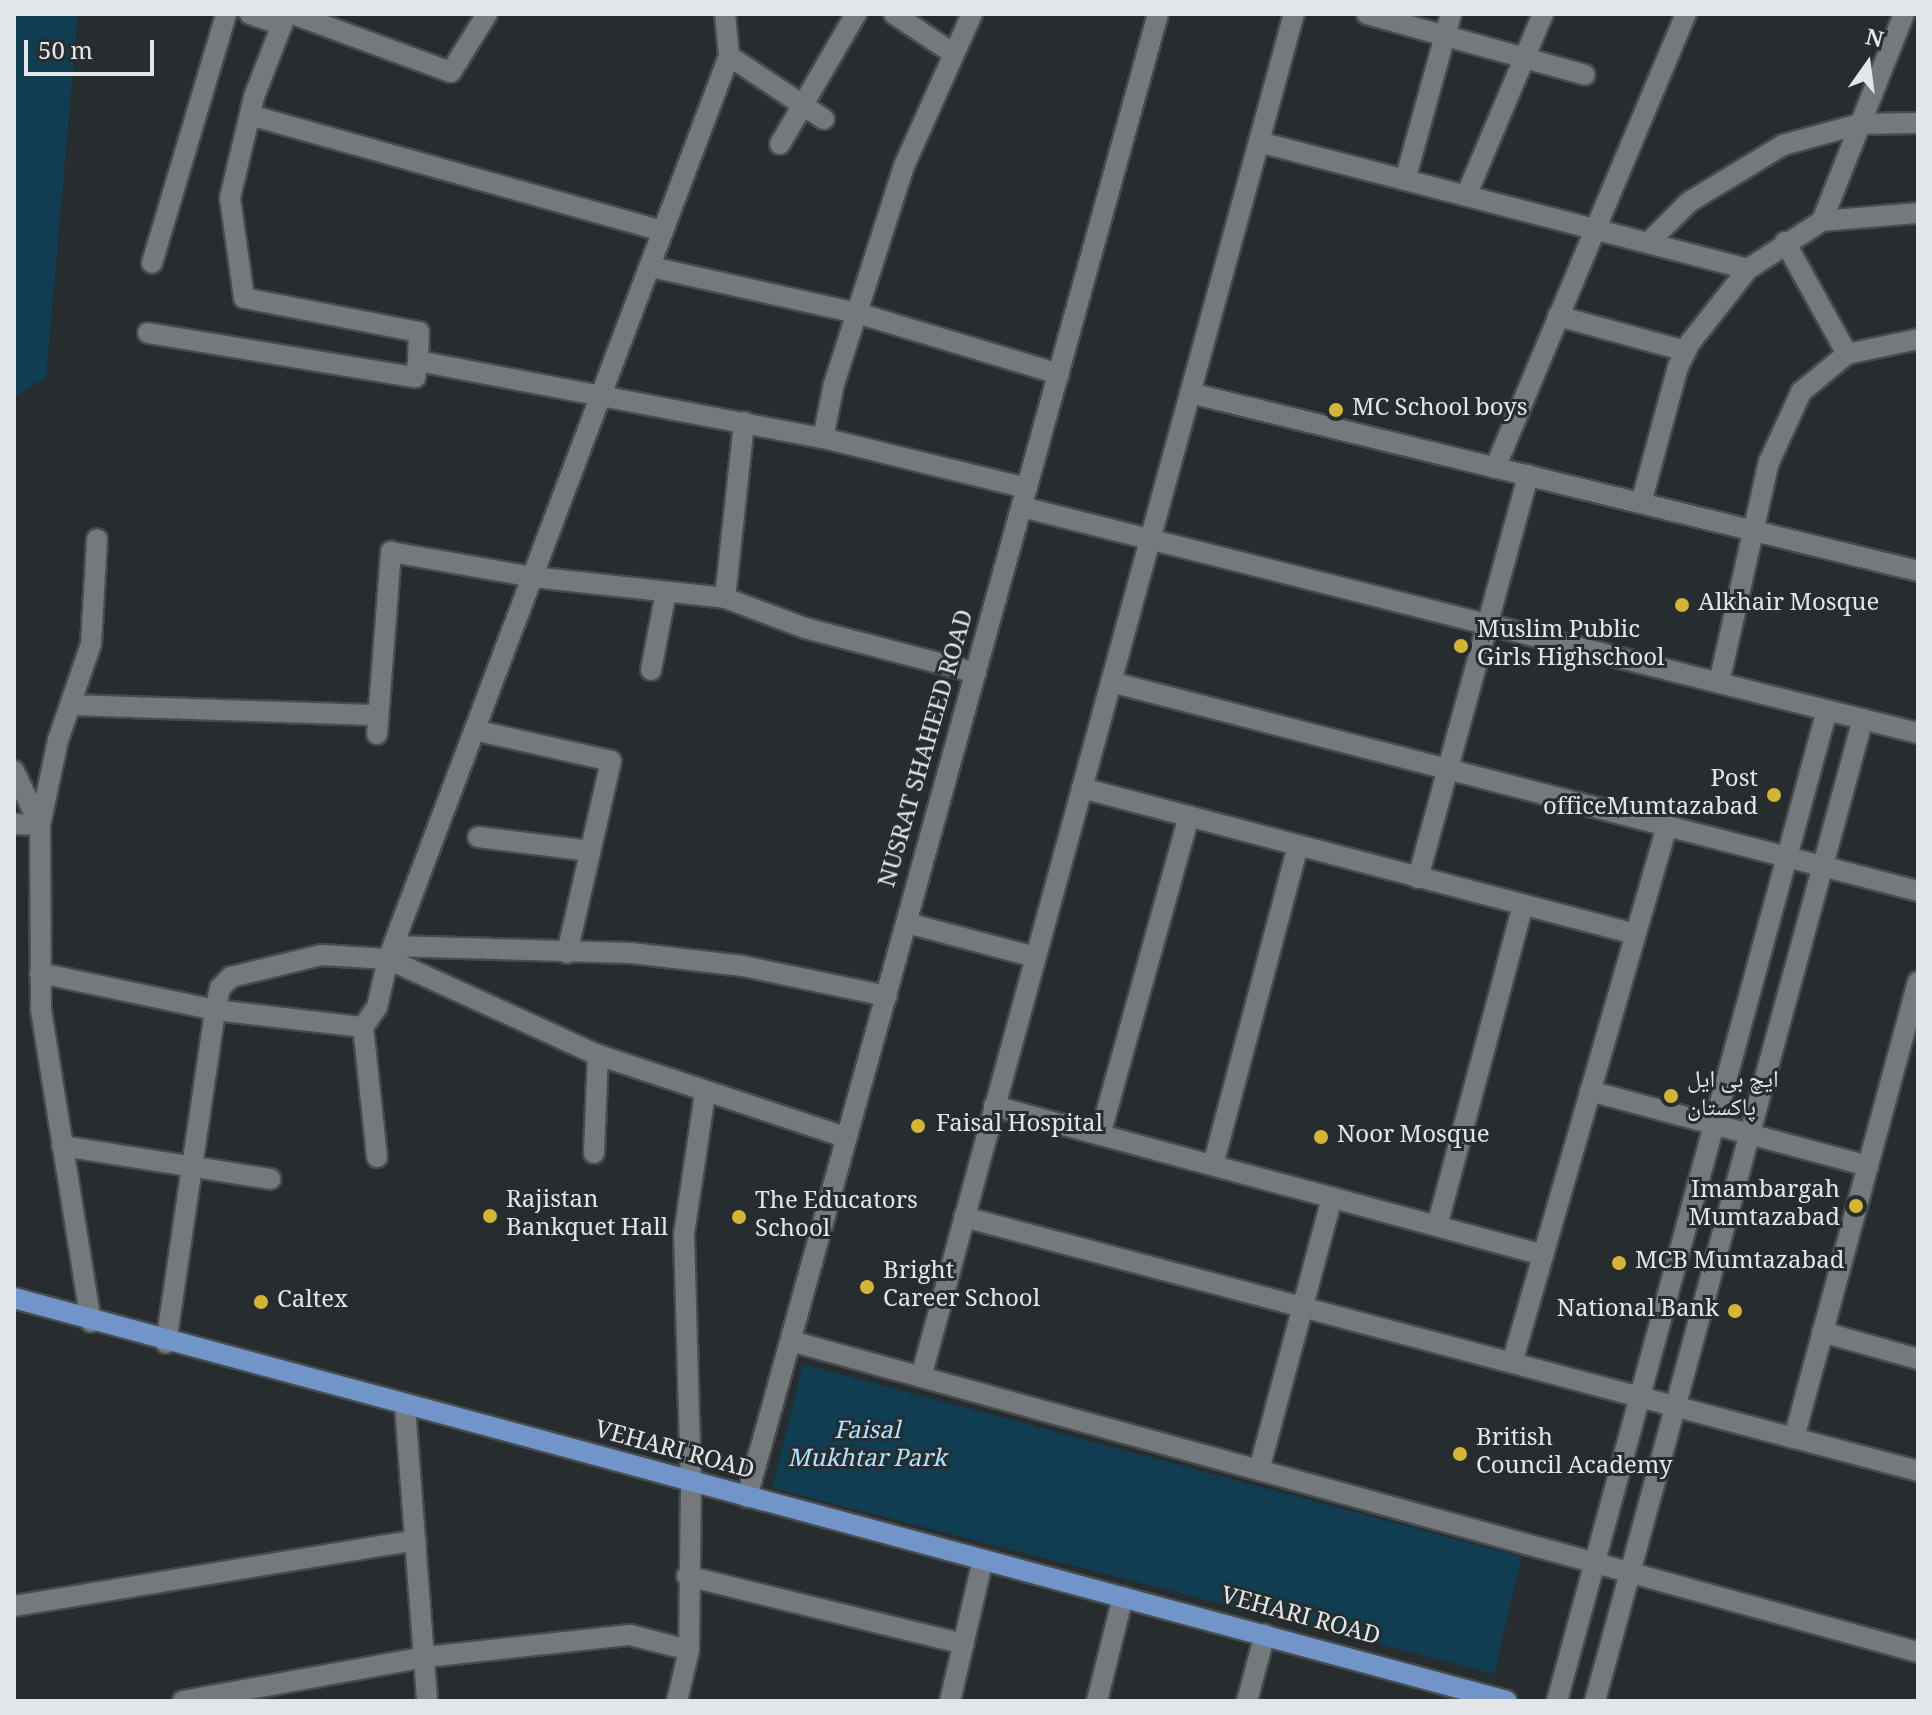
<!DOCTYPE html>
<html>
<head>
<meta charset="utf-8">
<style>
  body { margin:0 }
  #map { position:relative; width:1932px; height:1715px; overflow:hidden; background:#272c2f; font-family:Georgia,"Noto Naskh Arabic",serif }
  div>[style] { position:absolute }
  .green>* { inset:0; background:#113d52 }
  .roads { filter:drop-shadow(2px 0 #464b4d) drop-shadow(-2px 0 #464b4d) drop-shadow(0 2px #464b4d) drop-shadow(0 -2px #464b4d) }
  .minor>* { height:20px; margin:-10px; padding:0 10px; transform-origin:10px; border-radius:10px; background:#73797d }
  .major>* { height:20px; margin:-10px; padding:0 10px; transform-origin:10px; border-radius:10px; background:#7194c9 }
  .dots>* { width:22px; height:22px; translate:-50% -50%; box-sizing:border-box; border:4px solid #272c2f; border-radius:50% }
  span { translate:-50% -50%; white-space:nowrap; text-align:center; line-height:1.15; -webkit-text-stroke:6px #272c2f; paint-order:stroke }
  .poi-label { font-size:24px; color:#e2e6e8 }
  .left { translate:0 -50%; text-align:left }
  .right { translate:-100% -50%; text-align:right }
  .street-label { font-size:24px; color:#e2e6e8 }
  .park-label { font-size:24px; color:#afe1fc; font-style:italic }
  .frame { position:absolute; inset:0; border:16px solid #e2e6e8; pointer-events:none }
  .north { position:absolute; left:1828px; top:24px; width:80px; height:80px; -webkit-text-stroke:6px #272c2f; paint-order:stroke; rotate:14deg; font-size:22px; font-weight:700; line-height:32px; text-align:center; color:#e2e6e8 }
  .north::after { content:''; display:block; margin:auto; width:28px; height:36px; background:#e2e6e8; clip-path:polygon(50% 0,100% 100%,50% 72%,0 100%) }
  .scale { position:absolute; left:24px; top:40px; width:130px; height:36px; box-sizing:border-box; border:4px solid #e2e6e8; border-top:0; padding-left:10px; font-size:24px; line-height:28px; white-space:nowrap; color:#e2e6e8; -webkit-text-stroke:6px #272c2f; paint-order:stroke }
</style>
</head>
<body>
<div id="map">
  <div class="green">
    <i style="clip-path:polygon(14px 14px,78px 14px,46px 377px,14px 397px)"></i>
    <i style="clip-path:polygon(803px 1364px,1522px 1557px,1494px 1674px,772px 1488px)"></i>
  </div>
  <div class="roads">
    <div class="minor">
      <i style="left:250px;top:14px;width:34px;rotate:19deg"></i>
      <i style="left:286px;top:14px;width:89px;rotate:111.1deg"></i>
      <i style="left:254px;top:97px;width:104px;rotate:103.4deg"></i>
      <i style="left:230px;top:198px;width:101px;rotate:82deg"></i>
      <i style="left:244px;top:298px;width:178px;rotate:11deg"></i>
      <i style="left:419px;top:332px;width:29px;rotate:92deg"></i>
      <i style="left:293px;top:14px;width:168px;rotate:20.2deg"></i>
      <i style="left:451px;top:72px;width:68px;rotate:-58.2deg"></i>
      <i style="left:894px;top:14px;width:72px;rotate:33.7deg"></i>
      <i style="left:1367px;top:14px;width:226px;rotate:15.6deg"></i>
      <i style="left:729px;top:56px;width:114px;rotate:33.6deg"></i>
      <i style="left:250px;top:115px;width:429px;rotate:15.7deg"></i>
      <i style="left:1259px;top:142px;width:505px;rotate:14.56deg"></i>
      <i style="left:780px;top:144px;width:151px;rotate:-59.7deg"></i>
      <i style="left:1405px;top:180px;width:172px;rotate:-74.5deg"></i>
      <i style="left:1466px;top:196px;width:198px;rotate:-67.1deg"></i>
      <i style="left:1822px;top:221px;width:223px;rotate:-68.4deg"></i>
      <i style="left:1785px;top:242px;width:128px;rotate:61deg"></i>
      <i style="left:1648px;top:243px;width:58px;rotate:-45deg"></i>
      <i style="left:1689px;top:202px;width:110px;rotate:-31.2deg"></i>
      <i style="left:1783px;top:145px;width:79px;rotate:-15.4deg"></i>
      <i style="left:1859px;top:124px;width:59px;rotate:-1deg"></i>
      <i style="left:152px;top:263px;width:260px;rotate:-73.4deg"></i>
      <i style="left:651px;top:267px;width:211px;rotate:12.6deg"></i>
      <i style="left:857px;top:313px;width:211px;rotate:16.8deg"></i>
      <i style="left:1558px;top:316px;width:132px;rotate:15.4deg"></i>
      <i style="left:148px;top:333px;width:271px;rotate:9.4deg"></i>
      <i style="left:415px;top:377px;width:16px;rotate:-79deg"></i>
      <i style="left:418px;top:361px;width:412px;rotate:10.8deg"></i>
      <i style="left:823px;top:438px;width:55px;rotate:-78.5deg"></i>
      <i style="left:834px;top:384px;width:229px;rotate:-72.2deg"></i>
      <i style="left:904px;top:166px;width:167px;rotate:-65.9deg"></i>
      <i style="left:1190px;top:393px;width:749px;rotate:13.74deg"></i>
      <i style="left:823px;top:438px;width:210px;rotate:13.8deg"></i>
      <i style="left:1495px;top:468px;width:493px;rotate:-67.2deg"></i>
      <i style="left:1641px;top:503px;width:141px;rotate:-74.8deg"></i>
      <i style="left:1678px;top:367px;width:25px;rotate:-64deg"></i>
      <i style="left:1689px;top:344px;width:95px;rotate:-51.8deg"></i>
      <i style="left:1748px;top:269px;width:88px;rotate:-33deg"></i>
      <i style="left:1822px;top:221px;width:96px;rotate:-4.8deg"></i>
      <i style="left:1022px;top:507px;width:924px;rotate:14.16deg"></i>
      <i style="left:725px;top:598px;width:85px;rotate:20.6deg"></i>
      <i style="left:805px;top:628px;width:177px;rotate:14.7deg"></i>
      <i style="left:651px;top:670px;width:79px;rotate:-79.1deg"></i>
      <i style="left:1111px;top:682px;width:834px;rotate:14.52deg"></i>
      <i style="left:1719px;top:683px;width:227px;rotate:-77.3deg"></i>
      <i style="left:1769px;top:462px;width:77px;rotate:-65.4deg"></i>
      <i style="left:1801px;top:392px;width:60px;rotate:-39.6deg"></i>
      <i style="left:1847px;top:354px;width:73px;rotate:-11.9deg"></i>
      <i style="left:72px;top:705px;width:306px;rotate:1.9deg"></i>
      <i style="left:478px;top:731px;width:136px;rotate:12.7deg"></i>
      <i style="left:611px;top:761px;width:197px;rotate:102.9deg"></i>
      <i style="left:377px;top:734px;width:183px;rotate:-85.6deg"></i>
      <i style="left:391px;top:552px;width:144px;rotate:10deg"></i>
      <i style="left:533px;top:577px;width:193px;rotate:6.2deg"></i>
      <i style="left:725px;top:598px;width:177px;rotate:-83.8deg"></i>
      <i style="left:14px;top:771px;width:60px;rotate:64.3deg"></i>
      <i style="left:1082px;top:788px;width:572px;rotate:14.79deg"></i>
      <i style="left:14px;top:824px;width:26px;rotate:2deg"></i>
      <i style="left:478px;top:837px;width:113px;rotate:7.1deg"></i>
      <i style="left:1418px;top:878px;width:418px;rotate:-74.7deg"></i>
      <i style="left:907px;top:923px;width:132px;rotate:14.9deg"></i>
      <i style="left:393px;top:946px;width:238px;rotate:1.7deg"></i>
      <i style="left:631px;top:953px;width:113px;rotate:6.6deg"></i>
      <i style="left:743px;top:966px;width:147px;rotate:11.8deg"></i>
      <i style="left:40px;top:973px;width:179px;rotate:11.9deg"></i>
      <i style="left:215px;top:1010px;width:149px;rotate:6.6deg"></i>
      <i style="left:1590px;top:1091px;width:288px;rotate:15.1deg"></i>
      <i style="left:994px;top:1106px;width:569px;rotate:15.18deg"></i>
      <i style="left:1100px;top:1135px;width:331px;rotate:-74.4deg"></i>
      <i style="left:62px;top:1146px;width:211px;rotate:9deg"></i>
      <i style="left:594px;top:1153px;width:98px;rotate:-87.7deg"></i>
      <i style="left:377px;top:1157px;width:131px;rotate:-96.1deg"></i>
      <i style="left:363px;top:1027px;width:24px;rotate:-55deg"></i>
      <i style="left:377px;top:1007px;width:49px;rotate:-77.1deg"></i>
      <i style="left:388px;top:959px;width:965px;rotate:-69.31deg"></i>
      <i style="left:729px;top:56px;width:42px;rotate:-95.4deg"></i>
      <i style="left:1213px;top:1165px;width:331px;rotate:-75.1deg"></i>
      <i style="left:964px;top:1217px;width:987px;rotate:14.91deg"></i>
      <i style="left:1437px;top:1226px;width:332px;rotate:-75deg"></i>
      <i style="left:91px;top:1322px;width:317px;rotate:-99.1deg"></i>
      <i style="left:41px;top:1009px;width:184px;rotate:-90.3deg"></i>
      <i style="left:40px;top:825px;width:87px;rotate:-78deg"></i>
      <i style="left:58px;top:740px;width:102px;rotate:-71deg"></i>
      <i style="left:91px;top:644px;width:105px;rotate:-86.7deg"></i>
      <i style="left:1822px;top:1332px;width:100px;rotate:15.7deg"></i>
      <i style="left:791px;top:1341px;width:1169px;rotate:15.43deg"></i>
      <i style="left:166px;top:1343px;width:337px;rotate:-81.6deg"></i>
      <i style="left:215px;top:1010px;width:23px;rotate:-77deg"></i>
      <i style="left:220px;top:988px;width:16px;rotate:-45deg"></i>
      <i style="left:231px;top:977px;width:93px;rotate:-13.7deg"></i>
      <i style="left:321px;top:955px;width:67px;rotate:3.4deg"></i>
      <i style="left:388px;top:959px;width:231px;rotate:24.6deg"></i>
      <i style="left:598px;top:1055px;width:262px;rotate:18.4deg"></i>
      <i style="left:1512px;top:1363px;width:559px;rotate:-73.9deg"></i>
      <i style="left:921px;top:1377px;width:1413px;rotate:-74.7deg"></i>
      <i style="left:405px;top:1406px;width:296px;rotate:85.7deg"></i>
      <i style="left:1794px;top:1438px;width:473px;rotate:-74.8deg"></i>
      <i style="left:1259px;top:1470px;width:282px;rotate:-75deg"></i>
      <i style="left:747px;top:1497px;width:1539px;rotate:-74.51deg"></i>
      <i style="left:687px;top:1576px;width:285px;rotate:13.8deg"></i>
      <i style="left:14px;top:1606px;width:407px;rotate:-9.3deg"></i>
      <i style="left:183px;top:1701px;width:247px;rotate:-10.3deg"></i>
      <i style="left:426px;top:1657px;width:205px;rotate:-6.2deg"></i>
      <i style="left:630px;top:1635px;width:61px;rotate:14.3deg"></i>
      <i style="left:677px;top:1701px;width:52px;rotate:-76.8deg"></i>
      <i style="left:689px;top:1650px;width:165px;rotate:-89.3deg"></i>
      <i style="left:691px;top:1485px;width:251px;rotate:-91.6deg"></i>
      <i style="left:684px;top:1234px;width:142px;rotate:-81.5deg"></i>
      <i style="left:950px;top:1701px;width:142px;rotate:-76.9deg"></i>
      <i style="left:1097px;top:1701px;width:107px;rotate:-76deg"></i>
      <i style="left:1247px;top:1701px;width:69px;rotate:-75deg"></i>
      <i style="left:1557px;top:1701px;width:1027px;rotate:-74.76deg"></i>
      <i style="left:1595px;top:1701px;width:1018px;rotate:-74.74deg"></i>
    </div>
    <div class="major">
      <i style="left:14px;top:1298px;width:1546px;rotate:15.11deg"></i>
    </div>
  </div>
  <div class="dots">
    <i style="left:1336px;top:410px;background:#d5b535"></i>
    <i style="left:1682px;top:605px;background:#d5b535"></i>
    <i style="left:1461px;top:646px;background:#d5b535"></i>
    <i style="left:1774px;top:795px;background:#d5b535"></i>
    <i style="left:1671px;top:1096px;background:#d5b535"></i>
    <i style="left:918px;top:1126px;background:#d5b535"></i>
    <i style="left:1321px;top:1137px;background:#d5b535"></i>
    <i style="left:1856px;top:1206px;background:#d5b535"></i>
    <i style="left:490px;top:1216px;background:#d5b535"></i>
    <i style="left:739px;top:1217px;background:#d5b535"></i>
    <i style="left:1619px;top:1263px;background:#d5b535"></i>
    <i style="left:867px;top:1287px;background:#d5b535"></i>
    <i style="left:261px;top:1302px;background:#d5b535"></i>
    <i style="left:1735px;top:1311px;background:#d5b535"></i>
    <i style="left:1460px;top:1454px;background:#d5b535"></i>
  </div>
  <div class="poi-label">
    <span class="left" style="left:1352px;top:410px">MC School boys</span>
    <span class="left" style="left:1698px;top:605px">Alkhair Mosque</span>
    <span class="left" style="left:1477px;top:646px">Muslim Public<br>Girls Highschool</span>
    <span class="right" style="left:1758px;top:795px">Post<br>officeMumtazabad</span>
    <span class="left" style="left:1687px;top:1096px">ایچ بی ایل<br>پاکستان</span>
    <span class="left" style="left:936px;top:1126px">Faisal Hospital</span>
    <span class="left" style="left:1337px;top:1137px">Noor Mosque</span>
    <span class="right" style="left:1840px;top:1206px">Imambargah<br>Mumtazabad</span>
    <span class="left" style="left:506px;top:1216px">Rajistan<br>Bankquet Hall</span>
    <span class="left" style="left:755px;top:1217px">The Educators<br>School</span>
    <span class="left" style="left:1635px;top:1263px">MCB Mumtazabad</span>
    <span class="left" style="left:883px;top:1287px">Bright<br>Career School</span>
    <span class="left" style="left:277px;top:1302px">Caltex</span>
    <span class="right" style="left:1719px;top:1311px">National Bank</span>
    <span class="left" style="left:1476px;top:1454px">British<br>Council Academy</span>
  </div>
  <div class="street-label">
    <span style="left:928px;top:749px;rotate:-74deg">NUSRAT SHAHEED ROAD</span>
    <span style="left:674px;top:1452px;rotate:15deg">VEHARI ROAD</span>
    <span style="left:1300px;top:1618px;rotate:15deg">VEHARI ROAD</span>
  </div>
  <div class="park-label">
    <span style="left:867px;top:1447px">Faisal<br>Mukhtar Park</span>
  </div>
  <div class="frame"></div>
  <div class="north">N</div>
  <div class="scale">50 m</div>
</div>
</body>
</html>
